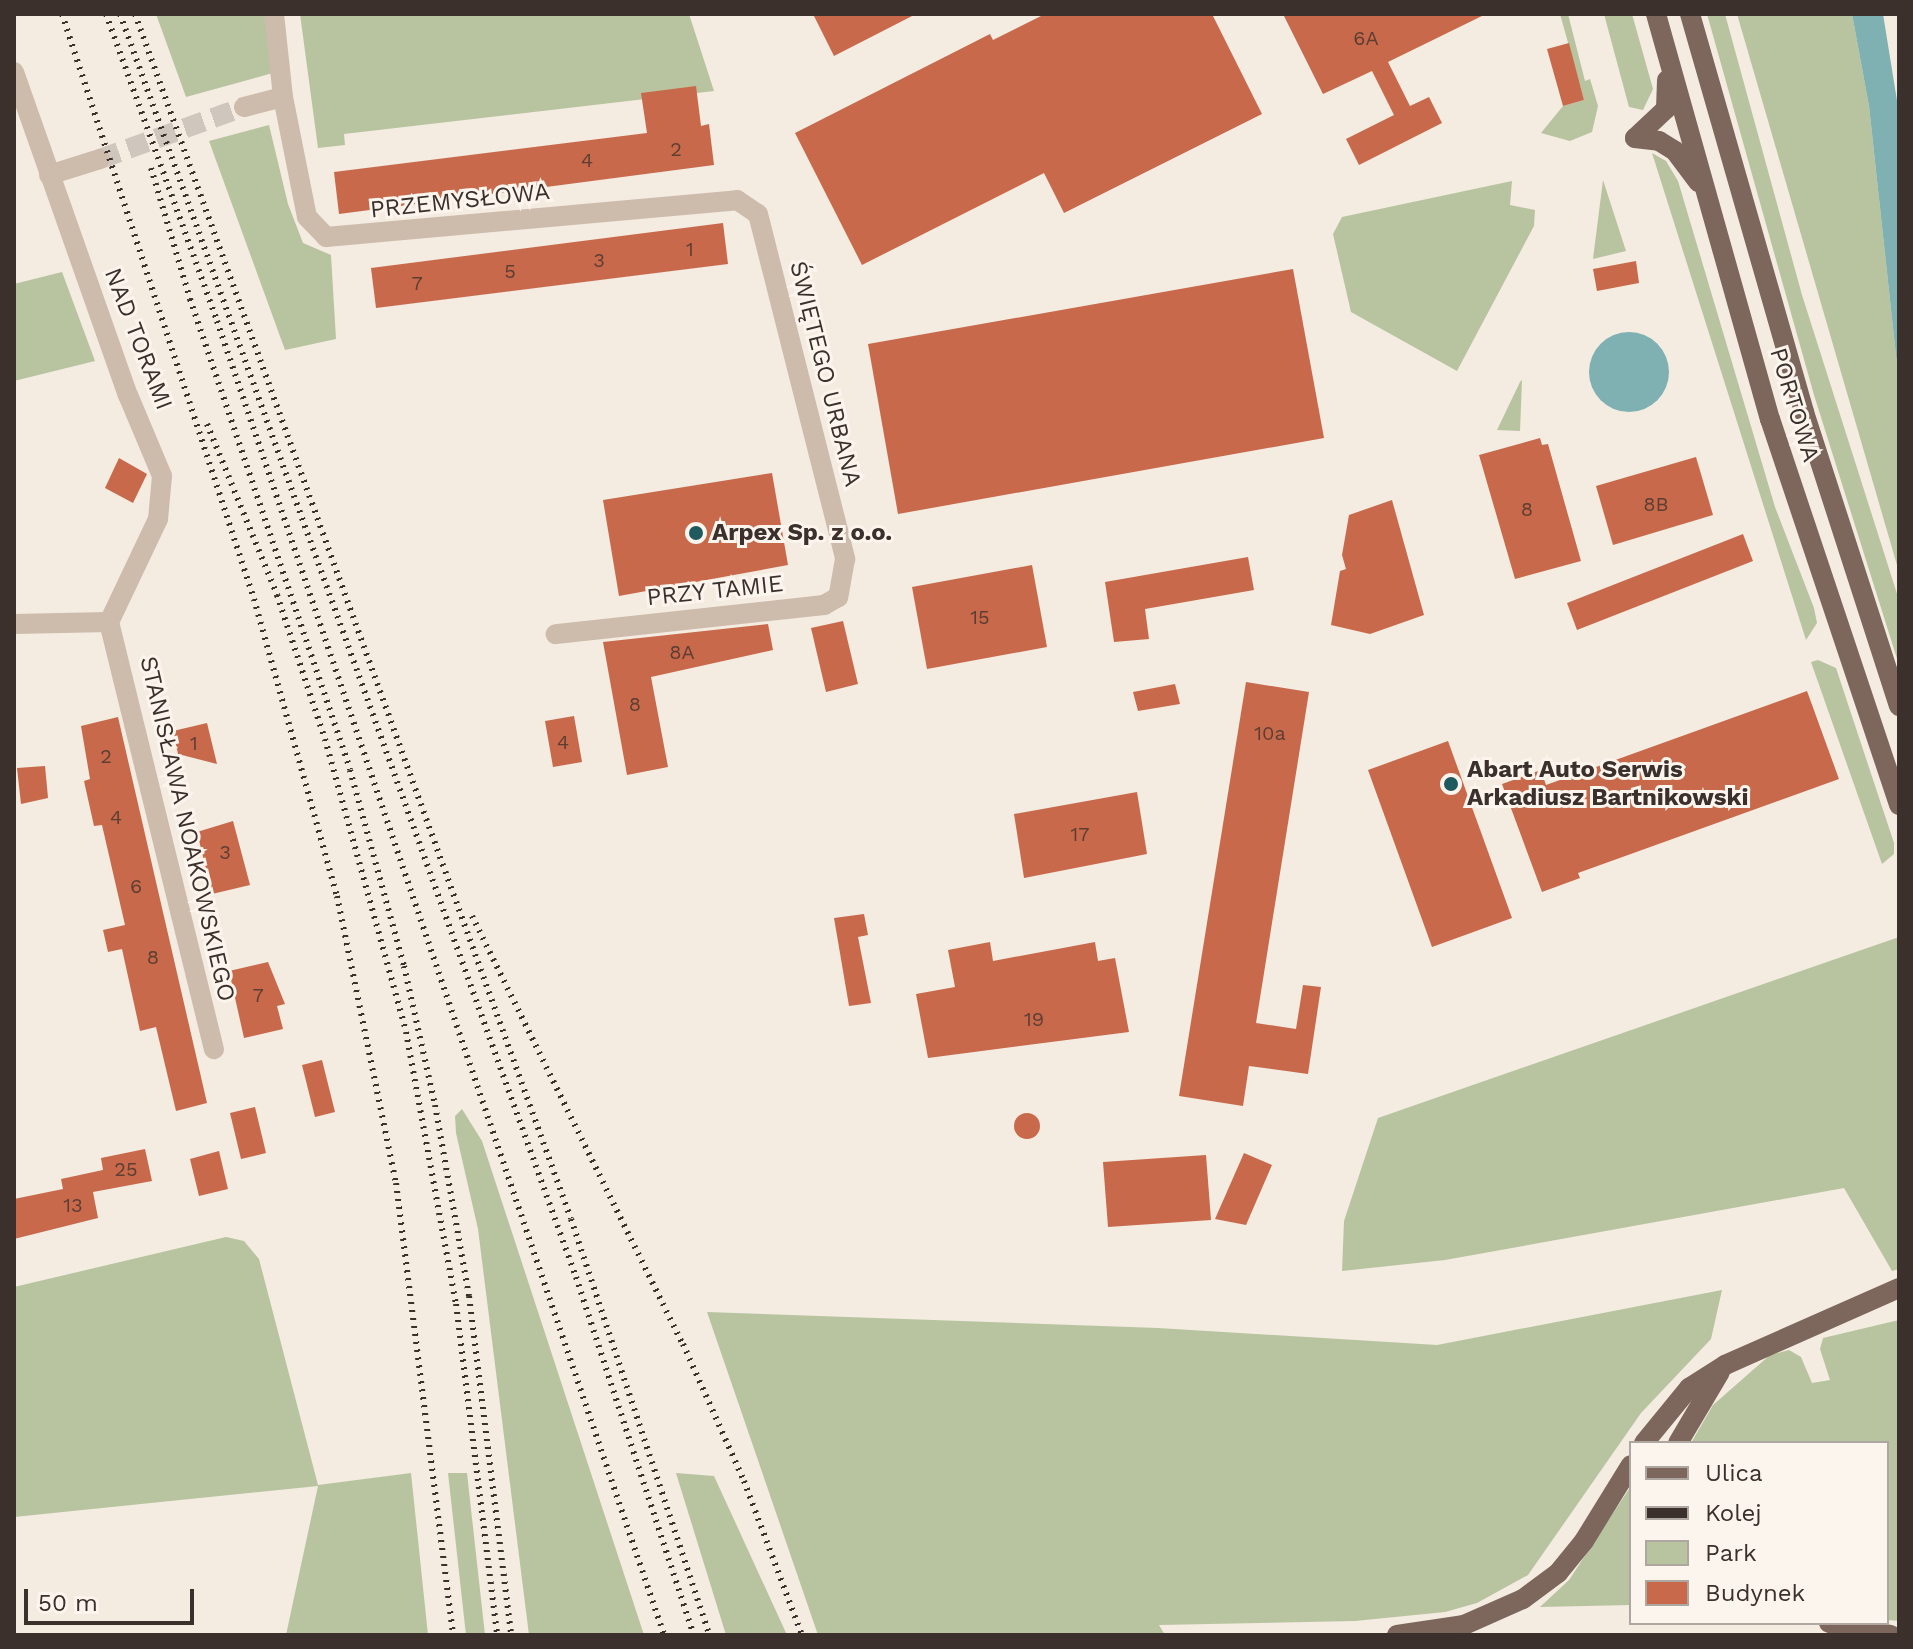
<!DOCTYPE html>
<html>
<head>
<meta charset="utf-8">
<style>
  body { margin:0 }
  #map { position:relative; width:1913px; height:1649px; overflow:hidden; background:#f4ebe1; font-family:"Work Sans",sans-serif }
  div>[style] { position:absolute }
  .green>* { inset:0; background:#b8c4a0 }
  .water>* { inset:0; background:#7fb0b2 }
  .round { border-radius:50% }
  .building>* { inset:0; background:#c8694b }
  .minor-tunnel>* { height:20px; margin-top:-10px; transform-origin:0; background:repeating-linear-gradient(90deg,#cfc6bd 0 20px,transparent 0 30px) }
  .minor>* { height:20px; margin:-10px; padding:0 10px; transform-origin:10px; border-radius:10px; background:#cdbbac }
  .major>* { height:20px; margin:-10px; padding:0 10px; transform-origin:10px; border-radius:10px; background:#7d675c }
  .rail>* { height:6px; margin-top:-3px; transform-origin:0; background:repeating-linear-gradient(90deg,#3b302b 0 2px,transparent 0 8px) }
  .dots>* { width:22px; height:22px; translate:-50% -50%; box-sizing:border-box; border:4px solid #fbf5ee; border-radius:50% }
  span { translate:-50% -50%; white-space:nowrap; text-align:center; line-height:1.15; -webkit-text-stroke:6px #fbf5ee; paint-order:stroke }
  .number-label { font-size:20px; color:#5e3e33 }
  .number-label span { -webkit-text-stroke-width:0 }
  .street-label { font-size:24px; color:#3b302b }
  .poi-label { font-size:24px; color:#3b302b; font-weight:700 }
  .left { translate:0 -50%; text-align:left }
  .frame { position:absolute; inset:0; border:16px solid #3b302b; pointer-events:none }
  .legend { position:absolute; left:1629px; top:1441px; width:260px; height:184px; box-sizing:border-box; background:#fbf5ee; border:2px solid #aea6a0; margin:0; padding:10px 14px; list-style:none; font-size:24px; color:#3b302b }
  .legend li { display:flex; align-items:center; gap:16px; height:40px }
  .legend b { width:40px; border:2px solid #aea6a0 }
  .scale { position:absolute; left:24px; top:1589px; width:170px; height:36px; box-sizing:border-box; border:4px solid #3b302b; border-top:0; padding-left:10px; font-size:24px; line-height:28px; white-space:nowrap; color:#3b302b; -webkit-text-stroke:6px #fbf5ee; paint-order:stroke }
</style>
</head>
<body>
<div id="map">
  <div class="green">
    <i style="clip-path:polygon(156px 14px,274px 14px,280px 71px,186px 97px)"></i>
    <i style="clip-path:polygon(300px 14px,689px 14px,714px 91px,344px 134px,345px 145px,318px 148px)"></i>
    <i style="clip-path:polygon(1560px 14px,1568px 14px,1585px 81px,1590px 79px,1598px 106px,1592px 132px,1570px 141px,1541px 133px,1563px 106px,1584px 100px)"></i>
    <i style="clip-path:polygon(1604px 14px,1632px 14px,1653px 89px,1643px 110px,1629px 107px)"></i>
    <i style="clip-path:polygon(1707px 14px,1725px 14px,1802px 295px,1899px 600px,1899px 665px,1814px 395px)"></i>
    <i style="clip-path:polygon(1737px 14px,1852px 14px,1869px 106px,1899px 383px,1899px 572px)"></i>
    <i style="clip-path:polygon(269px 125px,288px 204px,303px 243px,331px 255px,336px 339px,285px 350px,209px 141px)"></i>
    <i style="clip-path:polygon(1652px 153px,1666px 161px,1678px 181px,1775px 507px,1814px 608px,1817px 623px,1806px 640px)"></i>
    <i style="clip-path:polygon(1603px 180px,1626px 251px,1593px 259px)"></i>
    <i style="clip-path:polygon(1512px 181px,1510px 205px,1535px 210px,1534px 226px,1457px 371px,1351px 312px,1333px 234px,1342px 217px)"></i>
    <i style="clip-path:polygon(62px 272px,95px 361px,14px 381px,14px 284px)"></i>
    <i style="clip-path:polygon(1522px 380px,1520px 431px,1497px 430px,1520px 382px)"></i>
    <i style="clip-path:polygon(1818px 660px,1836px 668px,1894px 843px,1894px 854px,1882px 864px,1811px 662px)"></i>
    <i style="clip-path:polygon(1899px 937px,1899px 1269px,1892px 1271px,1844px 1188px,1445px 1260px,1342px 1271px,1344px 1221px,1378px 1118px)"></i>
    <i style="clip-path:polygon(462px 1109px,482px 1141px,644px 1635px,529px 1635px,478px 1229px,456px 1133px,455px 1116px)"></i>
    <i style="clip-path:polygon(226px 1237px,244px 1241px,259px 1259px,318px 1485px,411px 1473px,428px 1635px,286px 1635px,318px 1486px,14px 1517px,14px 1287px)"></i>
    <i style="clip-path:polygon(1722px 1290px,1711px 1339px,1641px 1413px,1528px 1575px,1477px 1603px,1445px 1612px,1355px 1621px,1159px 1625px,1165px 1635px,818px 1635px,707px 1312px,1158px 1328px,1437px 1345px)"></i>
    <i style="clip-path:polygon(1899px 1320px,1899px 1621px,1887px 1620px,1887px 1443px,1691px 1443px,1713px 1405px,1770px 1355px,1789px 1350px,1801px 1357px,1812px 1383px,1830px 1380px,1820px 1349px,1823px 1338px)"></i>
    <i style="clip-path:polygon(448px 1473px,467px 1473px,485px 1635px,466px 1635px)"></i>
    <i style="clip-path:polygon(676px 1473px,714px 1476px,787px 1635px,726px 1635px)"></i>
    <i style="clip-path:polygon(1631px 1486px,1631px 1605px,1540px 1607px,1569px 1580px)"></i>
  </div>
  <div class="water">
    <i style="clip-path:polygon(1852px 14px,1883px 14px,1899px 113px,1899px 383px,1869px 106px)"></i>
    <i class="round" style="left:1589px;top:332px;width:80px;height:80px"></i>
  </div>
  <div class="building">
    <i style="clip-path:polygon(813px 14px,916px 14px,834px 56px)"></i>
    <i style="clip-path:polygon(1045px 14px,1212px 14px,1262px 114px,1064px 213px,1044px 173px,862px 265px,795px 133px,990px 34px,993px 40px)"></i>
    <i style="clip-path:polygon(1283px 14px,1486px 14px,1388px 62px,1410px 106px,1429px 97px,1442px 123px,1359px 165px,1346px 139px,1394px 115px,1372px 71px,1323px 94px)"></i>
    <i style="clip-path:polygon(1569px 43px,1584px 100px,1563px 106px,1547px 49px)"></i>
    <i style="clip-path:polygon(696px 86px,701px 126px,709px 124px,714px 165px,339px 214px,334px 172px,647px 133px,641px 93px)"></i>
    <i style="clip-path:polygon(723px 223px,728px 264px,376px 308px,371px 268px)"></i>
    <i style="clip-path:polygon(1636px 261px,1639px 283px,1597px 291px,1593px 269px)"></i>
    <i style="clip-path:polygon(1293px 269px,1324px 438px,898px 514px,868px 344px)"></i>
    <i style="clip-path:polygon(1540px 438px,1542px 445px,1548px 444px,1581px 561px,1515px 579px,1479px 455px)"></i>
    <i style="clip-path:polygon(1696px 457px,1713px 515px,1613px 545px,1596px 486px)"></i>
    <i style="clip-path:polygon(119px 458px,147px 474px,133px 503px,105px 488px)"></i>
    <i style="clip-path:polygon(772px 473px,788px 565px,619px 596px,603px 500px)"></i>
    <i style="clip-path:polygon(1392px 500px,1424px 615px,1370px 634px,1331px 625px,1340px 571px,1346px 569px,1342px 555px,1349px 515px)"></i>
    <i style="clip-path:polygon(1743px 534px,1753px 561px,1577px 630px,1567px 603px)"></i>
    <i style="clip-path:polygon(1248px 557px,1254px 590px,1145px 609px,1149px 639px,1114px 642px,1105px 582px)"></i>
    <i style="clip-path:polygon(1032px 565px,1047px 647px,927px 669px,912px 587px)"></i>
    <i style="clip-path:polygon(843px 621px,858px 684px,826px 692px,811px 628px)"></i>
    <i style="clip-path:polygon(768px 624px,773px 650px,651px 677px,668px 767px,627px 775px,603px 642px)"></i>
    <i style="clip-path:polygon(1246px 682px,1309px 692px,1256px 1023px,1296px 1029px,1303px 985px,1321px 987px,1308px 1074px,1249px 1066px,1243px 1106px,1179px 1096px)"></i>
    <i style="clip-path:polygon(1175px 684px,1180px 704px,1138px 711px,1133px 692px)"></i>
    <i style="clip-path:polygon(1807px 691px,1839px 779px,1578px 873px,1580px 878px,1542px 892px,1502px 784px,1541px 770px,1546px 785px)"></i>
    <i style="clip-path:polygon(574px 716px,582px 762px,553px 767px,545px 721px)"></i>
    <i style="clip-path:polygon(118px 717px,207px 1103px,176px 1111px,156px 1027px,140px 1031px,122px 949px,108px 952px,103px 930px,125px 925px,102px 825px,94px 826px,84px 781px,90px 779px,81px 726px)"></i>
    <i style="clip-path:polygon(207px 723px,217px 764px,178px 754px,173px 731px)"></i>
    <i style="clip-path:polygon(1448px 741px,1512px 918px,1432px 947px,1368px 770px)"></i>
    <i style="clip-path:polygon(45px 766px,48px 798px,21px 804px,17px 768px)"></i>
    <i style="clip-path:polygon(1137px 792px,1147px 854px,1024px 878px,1014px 814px)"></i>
    <i style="clip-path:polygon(233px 821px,250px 885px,212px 894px,197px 832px)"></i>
    <i style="clip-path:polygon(864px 914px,868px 935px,858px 937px,871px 1003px,849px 1006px,834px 918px)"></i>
    <i style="clip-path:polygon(990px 942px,993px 961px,1095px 942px,1098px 961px,1115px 958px,1129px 1032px,928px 1058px,916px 994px,955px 987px,948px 950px)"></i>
    <i style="clip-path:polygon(268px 962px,285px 1004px,277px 1006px,283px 1029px,244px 1038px,229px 971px)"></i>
    <i style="clip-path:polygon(322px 1060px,335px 1112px,315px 1117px,302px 1065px)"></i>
    <i style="clip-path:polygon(255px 1107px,266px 1153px,241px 1159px,230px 1113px)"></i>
    <i class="round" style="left:1014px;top:1113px;width:26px;height:26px"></i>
    <i style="clip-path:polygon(145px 1149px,152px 1181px,93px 1192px,98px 1218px,14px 1239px,14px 1199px,63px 1189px,61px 1179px,103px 1170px,101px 1158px)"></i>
    <i style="clip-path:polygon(219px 1151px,228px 1189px,199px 1196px,190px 1159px)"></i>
    <i style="clip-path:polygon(1244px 1153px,1272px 1165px,1246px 1225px,1215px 1219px)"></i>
    <i style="clip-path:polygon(1206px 1155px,1211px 1220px,1108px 1227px,1103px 1162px)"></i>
  </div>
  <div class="minor-tunnel">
    <i style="left:100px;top:159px;width:153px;rotate:-19.9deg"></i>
  </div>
  <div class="minor">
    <i style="left:274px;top:14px;width:83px;rotate:83.8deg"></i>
    <i style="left:283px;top:97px;width:122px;rotate:78.7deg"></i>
    <i style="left:307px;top:217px;width:28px;rotate:46deg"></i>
    <i style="left:326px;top:237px;width:413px;rotate:-5.1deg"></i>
    <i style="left:737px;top:200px;width:25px;rotate:34deg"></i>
    <i style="left:758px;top:214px;width:356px;rotate:75.8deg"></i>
    <i style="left:845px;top:559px;width:39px;rotate:100deg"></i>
    <i style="left:838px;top:597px;width:16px;rotate:150deg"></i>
    <i style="left:824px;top:605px;width:270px;rotate:173.8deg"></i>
    <i style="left:14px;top:72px;width:343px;rotate:70.6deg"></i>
    <i style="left:128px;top:395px;width:88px;rotate:67.2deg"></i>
    <i style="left:162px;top:476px;width:43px;rotate:95.3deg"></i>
    <i style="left:158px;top:519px;width:114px;rotate:115.4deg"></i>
    <i style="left:244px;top:107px;width:40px;rotate:-14.4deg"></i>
    <i style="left:49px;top:175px;width:53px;rotate:-17.4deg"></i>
    <i style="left:109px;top:622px;width:440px;rotate:76.2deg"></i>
    <i style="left:14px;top:624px;width:95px;rotate:-1.2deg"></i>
  </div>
  <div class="major">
    <i style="left:1656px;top:14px;width:421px;rotate:74.3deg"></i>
    <i style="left:1770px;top:419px;width:407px;rotate:71.5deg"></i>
    <i style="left:1690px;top:14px;width:414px;rotate:74deg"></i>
    <i style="left:1804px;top:412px;width:309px;rotate:72.1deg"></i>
    <i style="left:1635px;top:138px;width:24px;rotate:7deg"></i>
    <i style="left:1659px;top:141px;width:19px;rotate:32deg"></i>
    <i style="left:1675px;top:151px;width:39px;rotate:53deg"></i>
    <i style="left:1635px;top:138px;width:42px;rotate:-43.1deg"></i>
    <i style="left:1666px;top:109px;width:29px;rotate:-88deg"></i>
    <i style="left:1644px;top:1443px;width:71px;rotate:-50.7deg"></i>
    <i style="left:1689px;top:1388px;width:43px;rotate:-32.6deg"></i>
    <i style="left:1725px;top:1365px;width:190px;rotate:-23.9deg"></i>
    <i style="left:1678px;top:1443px;width:82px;rotate:-59.4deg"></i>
    <i style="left:1829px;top:1623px;width:63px;rotate:11deg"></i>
    <i style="left:1397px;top:1635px;width:68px;rotate:-8.5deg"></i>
    <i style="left:1464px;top:1625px;width:64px;rotate:-23.8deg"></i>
    <i style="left:1523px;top:1599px;width:44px;rotate:-36.6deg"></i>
    <i style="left:1558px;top:1573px;width:41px;rotate:-50.9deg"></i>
    <i style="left:1584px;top:1541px;width:89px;rotate:-58.3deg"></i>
  </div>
  <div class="rail">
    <i style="left:62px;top:14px;width:616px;rotate:71.83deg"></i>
    <i style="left:254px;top:599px;width:308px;rotate:74.4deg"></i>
    <i style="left:337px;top:896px;width:293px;rotate:78.4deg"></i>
    <i style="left:396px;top:1183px;width:456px;rotate:82.8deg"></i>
    <i style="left:106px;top:14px;width:326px;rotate:70.1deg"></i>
    <i style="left:217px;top:321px;width:1388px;rotate:71.21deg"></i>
    <i style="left:120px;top:14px;width:1343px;rotate:70.15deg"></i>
    <i style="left:576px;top:1277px;width:377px;rotate:71.8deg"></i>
    <i style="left:135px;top:14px;width:1281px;rotate:70.11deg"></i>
    <i style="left:571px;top:1219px;width:438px;rotate:71.6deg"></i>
    <i style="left:151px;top:168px;width:137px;rotate:73.4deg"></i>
    <i style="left:190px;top:299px;width:497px;rotate:71.2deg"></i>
    <i style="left:350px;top:770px;width:203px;rotate:74.6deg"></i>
    <i style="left:404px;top:966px;width:142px;rotate:77.4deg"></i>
    <i style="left:435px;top:1105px;width:194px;rotate:79.9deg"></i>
    <i style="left:469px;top:1296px;width:342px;rotate:82.9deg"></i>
    <i style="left:207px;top:424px;width:185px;rotate:67.7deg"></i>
    <i style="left:277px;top:595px;width:152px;rotate:71.6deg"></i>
    <i style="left:325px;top:739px;width:304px;rotate:74.5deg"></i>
    <i style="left:406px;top:1032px;width:277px;rotate:79.6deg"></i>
    <i style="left:456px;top:1304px;width:334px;rotate:82.9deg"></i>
    <i style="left:472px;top:916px;width:477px;rotate:63.8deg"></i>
    <i style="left:683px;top:1344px;width:150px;rotate:66deg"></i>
    <i style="left:744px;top:1481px;width:165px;rotate:69.4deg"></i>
  </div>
  <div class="dots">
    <i style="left:696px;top:533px;background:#1f5a5e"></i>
    <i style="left:1451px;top:784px;background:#1f5a5e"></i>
  </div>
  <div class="number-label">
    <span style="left:1366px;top:38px">6A</span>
    <span style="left:676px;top:149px">2</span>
    <span style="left:587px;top:160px">4</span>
    <span style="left:690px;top:249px">1</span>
    <span style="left:599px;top:260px">3</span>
    <span style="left:510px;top:271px">5</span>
    <span style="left:417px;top:283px">7</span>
    <span style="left:1656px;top:504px">8B</span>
    <span style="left:1527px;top:509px">8</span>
    <span style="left:980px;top:617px">15</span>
    <span style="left:682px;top:652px">8A</span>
    <span style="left:635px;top:704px">8</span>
    <span style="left:1270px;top:733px">10a</span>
    <span style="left:563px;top:742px">4</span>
    <span style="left:194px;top:743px">1</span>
    <span style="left:106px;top:756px">2</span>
    <span style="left:116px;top:817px">4</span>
    <span style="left:1080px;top:834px">17</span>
    <span style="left:225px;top:852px">3</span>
    <span style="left:136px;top:886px">6</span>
    <span style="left:153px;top:957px">8</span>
    <span style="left:258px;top:995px">7</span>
    <span style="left:1034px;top:1019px">19</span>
    <span style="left:126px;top:1169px">25</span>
    <span style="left:73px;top:1205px">13</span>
  </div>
  <div class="street-label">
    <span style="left:460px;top:201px;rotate:-6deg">PRZEMYSŁOWA</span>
    <span style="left:138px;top:339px;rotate:69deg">NAD TORAMI</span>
    <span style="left:825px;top:374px;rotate:76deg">ŚWIĘTEGO URBANA</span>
    <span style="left:1794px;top:405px;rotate:73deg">PORTOWA</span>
    <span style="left:715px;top:591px;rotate:-6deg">PRZY TAMIE</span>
    <span style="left:187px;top:829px;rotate:77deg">STANISŁAWA NOAKOWSKIEGO</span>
  </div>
  <div class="poi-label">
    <span class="left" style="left:712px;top:533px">Arpex Sp. z o.o.</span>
    <span class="left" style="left:1467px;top:784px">Abart Auto Serwis<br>Arkadiusz Bartnikowski</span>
  </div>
  <div class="frame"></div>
  <ul class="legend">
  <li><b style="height:10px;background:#7d675c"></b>Ulica</li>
  <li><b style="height:10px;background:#3b302b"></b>Kolej</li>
  <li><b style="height:22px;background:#b8c4a0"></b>Park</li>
  <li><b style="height:22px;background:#c8694b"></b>Budynek</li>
  </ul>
  <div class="scale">50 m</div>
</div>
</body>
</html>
